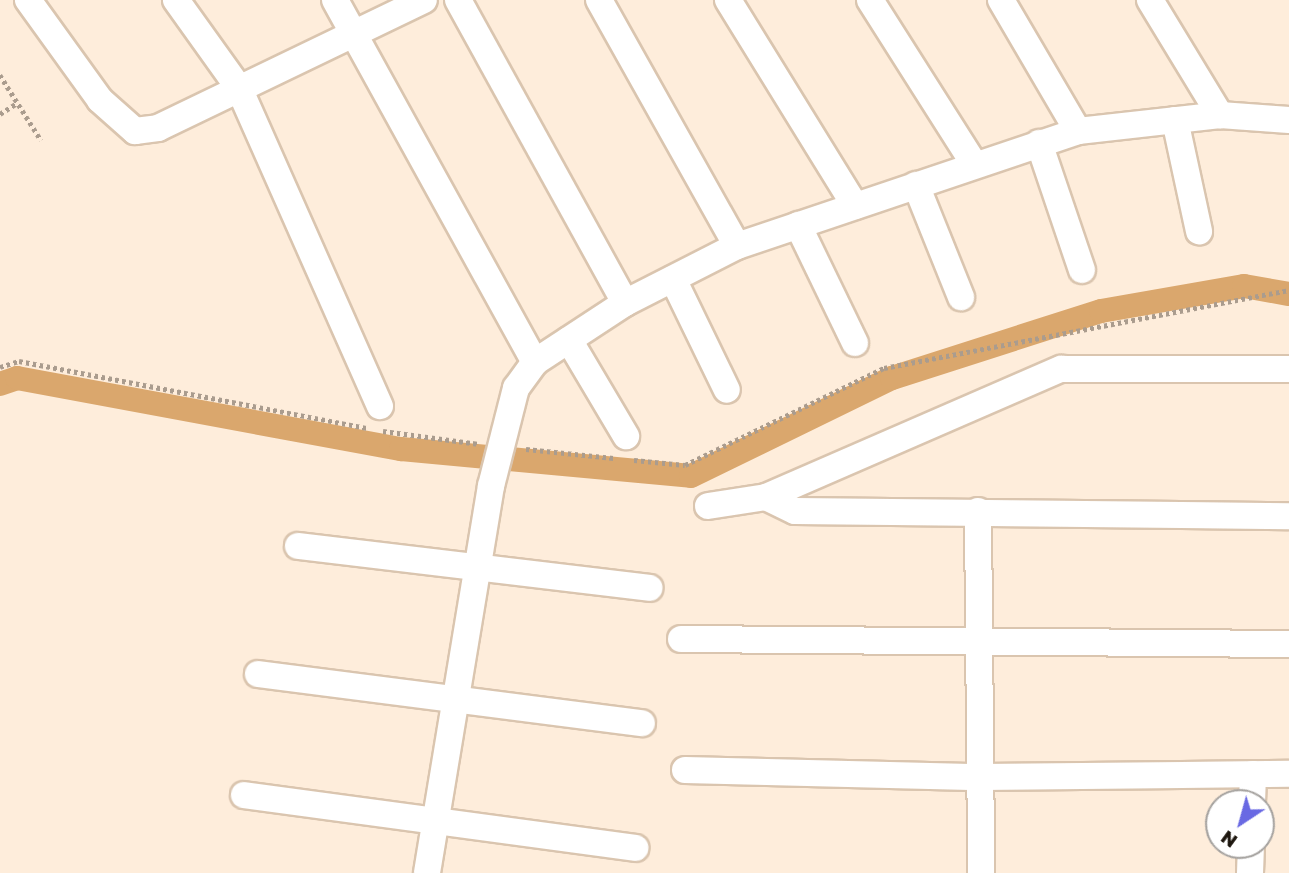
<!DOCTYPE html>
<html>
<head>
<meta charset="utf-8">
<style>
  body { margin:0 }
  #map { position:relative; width:1289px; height:873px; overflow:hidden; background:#feeddb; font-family:"Golos Text",sans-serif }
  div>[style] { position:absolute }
  .canal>* { height:24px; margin:-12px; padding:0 12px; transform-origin:12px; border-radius:12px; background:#daa76d }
  .path>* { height:4.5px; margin-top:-2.25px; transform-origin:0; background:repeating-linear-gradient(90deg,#aa9c8e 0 3.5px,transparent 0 7px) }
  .roads { filter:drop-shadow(2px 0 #dac5af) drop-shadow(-2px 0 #dac5af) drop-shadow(0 2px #dac5af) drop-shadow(0 -2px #dac5af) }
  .minor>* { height:26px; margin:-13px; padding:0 13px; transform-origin:13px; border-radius:13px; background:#fff }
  span { translate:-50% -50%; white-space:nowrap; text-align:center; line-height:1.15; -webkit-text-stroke:5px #fff; paint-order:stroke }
  .north { position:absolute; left:1205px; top:789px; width:70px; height:70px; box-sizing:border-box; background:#fff; border:2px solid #a5a29f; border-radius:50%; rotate:216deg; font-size:19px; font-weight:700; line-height:28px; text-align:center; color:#1d160e }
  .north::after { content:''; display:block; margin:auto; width:24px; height:32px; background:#6969e3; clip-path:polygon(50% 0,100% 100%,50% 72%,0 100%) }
</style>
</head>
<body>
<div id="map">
  <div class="canal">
    <i style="left:0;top:384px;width:18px;rotate:-19deg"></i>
    <i style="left:17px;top:378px;width:391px;rotate:10.5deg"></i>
    <i style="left:401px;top:449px;width:291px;rotate:5.3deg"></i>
    <i style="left:691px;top:476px;width:224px;rotate:-26deg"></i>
    <i style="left:892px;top:378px;width:219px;rotate:-17.8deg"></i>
    <i style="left:1101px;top:311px;width:145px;rotate:-9.9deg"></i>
    <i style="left:1244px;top:286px;width:46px;rotate:10.1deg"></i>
  </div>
  <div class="path">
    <i style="left:0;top:75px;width:77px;rotate:57.8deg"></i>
    <i style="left:0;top:114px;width:20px;rotate:-33deg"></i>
    <i style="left:0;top:367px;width:20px;rotate:-18deg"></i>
    <i style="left:19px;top:361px;width:355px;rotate:10.9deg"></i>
    <i style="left:383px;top:431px;width:97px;rotate:7.7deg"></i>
    <i style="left:526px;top:449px;width:88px;rotate:5.8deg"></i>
    <i style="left:634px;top:460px;width:51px;rotate:5.6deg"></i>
    <i style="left:685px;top:465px;width:221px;rotate:-26deg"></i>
    <i style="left:884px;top:368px;width:412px;rotate:-10.9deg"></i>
  </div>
  <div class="roads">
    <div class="minor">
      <i style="left:28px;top:0;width:123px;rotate:54.2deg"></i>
      <i style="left:100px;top:100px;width:47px;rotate:41.5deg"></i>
      <i style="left:135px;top:131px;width:23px;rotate:-7deg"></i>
      <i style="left:158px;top:128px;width:295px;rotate:-25.7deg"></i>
      <i style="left:176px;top:0;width:108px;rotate:54.4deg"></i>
      <i style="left:239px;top:88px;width:348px;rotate:66.1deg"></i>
      <i style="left:335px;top:0;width:414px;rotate:61.1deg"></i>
      <i style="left:535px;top:362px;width:32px;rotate:126deg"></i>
      <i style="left:516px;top:388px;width:101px;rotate:104.3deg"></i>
      <i style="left:491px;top:486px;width:392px;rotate:99.4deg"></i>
      <i style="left:458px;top:0;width:346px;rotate:61.1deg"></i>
      <i style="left:599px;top:0;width:282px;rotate:60.7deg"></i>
      <i style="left:728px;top:0;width:242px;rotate:58.3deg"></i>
      <i style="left:870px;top:0;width:194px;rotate:57.6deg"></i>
      <i style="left:1001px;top:0;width:152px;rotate:59.6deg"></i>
      <i style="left:1150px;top:0;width:135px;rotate:58.7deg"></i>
      <i style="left:1175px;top:120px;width:114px;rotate:77.8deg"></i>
      <i style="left:1039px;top:143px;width:134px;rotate:71.3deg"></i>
      <i style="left:916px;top:185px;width:121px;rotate:68.1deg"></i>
      <i style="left:798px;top:225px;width:131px;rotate:64.2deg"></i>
      <i style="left:673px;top:279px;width:123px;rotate:64.1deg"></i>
      <i style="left:569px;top:340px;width:112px;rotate:59.3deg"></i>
      <i style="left:535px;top:362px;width:108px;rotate:-33.2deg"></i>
      <i style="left:625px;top:303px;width:126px;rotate:-27deg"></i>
      <i style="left:737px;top:246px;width:360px;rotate:-18.6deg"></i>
      <i style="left:1078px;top:131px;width:143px;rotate:-6.4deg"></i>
      <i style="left:1220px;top:115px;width:69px;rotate:4.1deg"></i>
      <i style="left:766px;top:497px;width:32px;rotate:26deg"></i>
      <i style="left:795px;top:511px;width:494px;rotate:0.6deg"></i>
      <i style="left:708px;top:506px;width:59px;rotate:-8.8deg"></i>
      <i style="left:766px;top:497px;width:322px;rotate:-23.5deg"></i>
      <i style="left:1061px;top:369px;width:228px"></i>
      <i style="left:978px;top:511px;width:362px;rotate:89.5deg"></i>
      <i style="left:298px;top:546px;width:354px;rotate:6.8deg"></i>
      <i style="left:681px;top:639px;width:608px;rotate:0.47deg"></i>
      <i style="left:258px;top:674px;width:387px;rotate:7.3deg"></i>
      <i style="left:685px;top:770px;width:296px;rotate:1.4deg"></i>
      <i style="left:981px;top:777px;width:308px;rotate:-0.6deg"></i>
      <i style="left:244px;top:795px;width:395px;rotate:7.7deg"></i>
      <i style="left:1252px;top:803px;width:29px;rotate:-88deg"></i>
      <i style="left:1250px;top:873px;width:28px;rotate:-88deg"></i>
    </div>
  </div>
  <div class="north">N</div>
</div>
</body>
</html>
